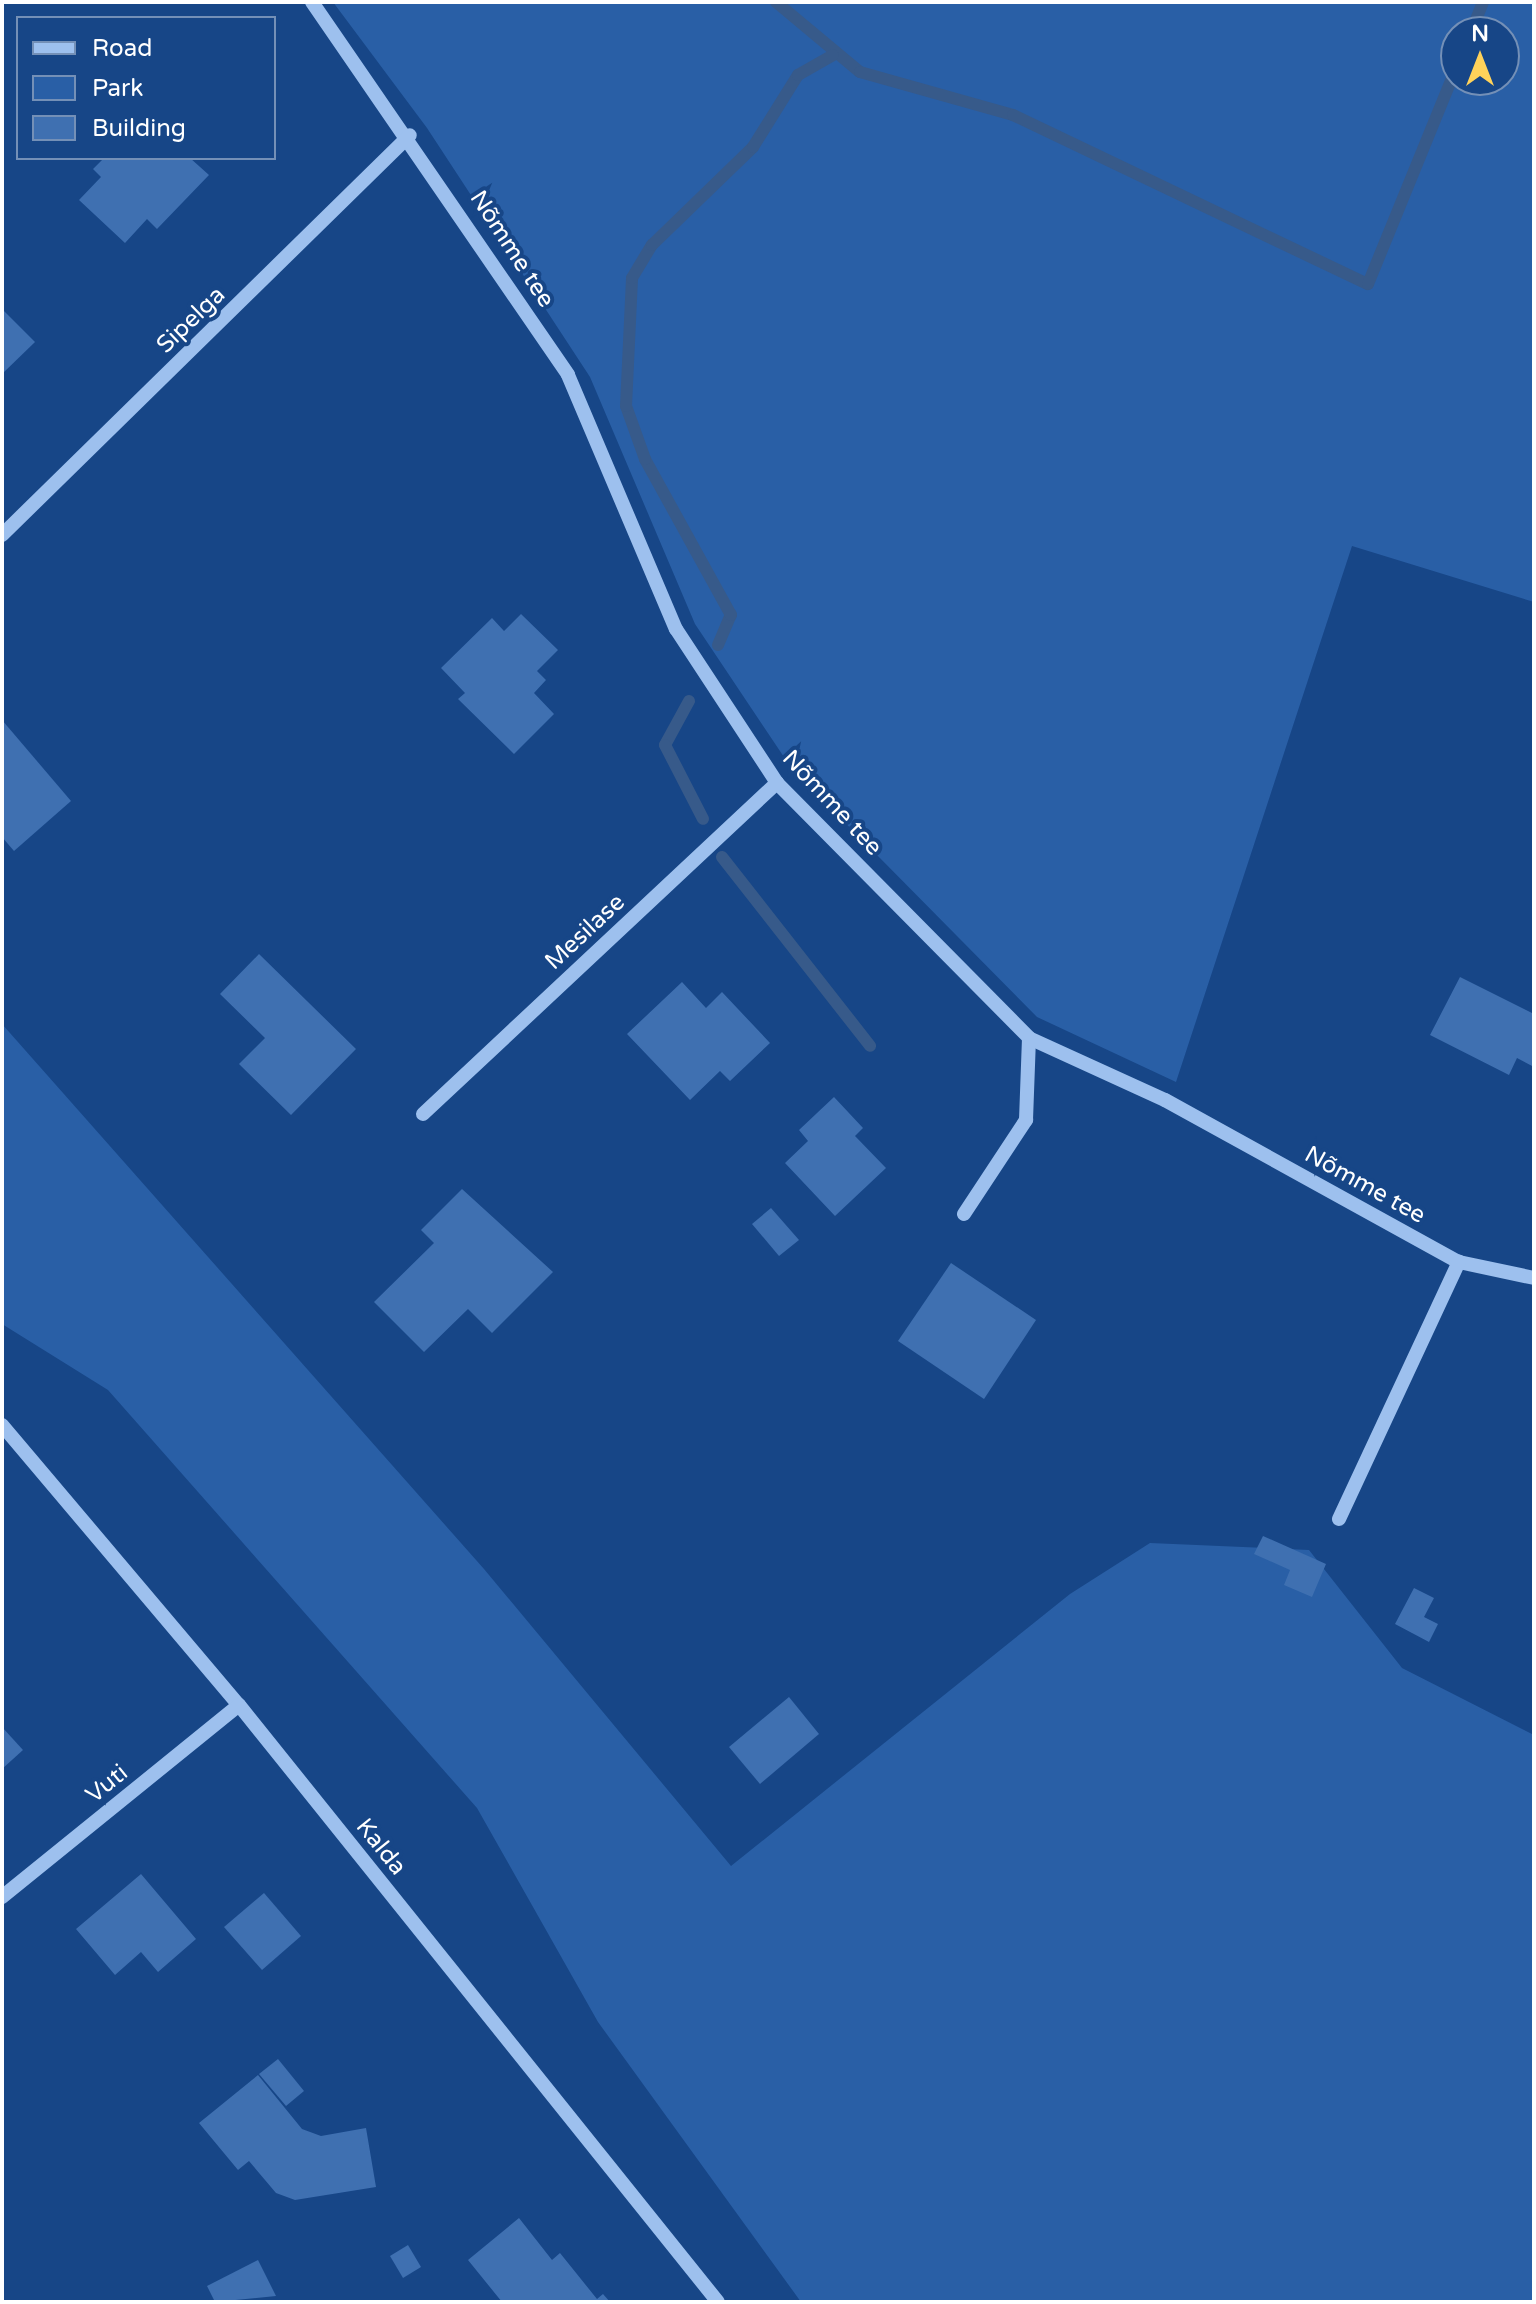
<!DOCTYPE html>
<html>
<head>
<meta charset="utf-8">
<style>
  body { margin:0 }
  #map { position:relative; width:1536px; height:2304px; overflow:hidden; background:#174687; font-family:"Varela Round",sans-serif }
  div>[style] { position:absolute }
  .green>* { inset:0; background:#295fa6 }
  .stream>* { height:12px; margin:-6px; padding:0 6px; transform-origin:6px; border-radius:6px; background:#375a8a }
  .building>* { inset:0; background:#3f70b1 }
  .minor>* { height:14px; margin:-7px; padding:0 7px; transform-origin:7px; border-radius:7px; background:#9dc0ee }
  span { translate:-50% -50%; white-space:nowrap; text-align:center; line-height:1.15; -webkit-text-stroke:8px #174687; paint-order:stroke }
  .street-label { font-size:24px; color:#fff }
  .frame { position:absolute; inset:0; border:4px solid #fff; pointer-events:none }
  .legend { position:absolute; left:16px; top:16px; width:260px; height:144px; box-sizing:border-box; background:#174687; border:2px solid #7490b7; margin:0; padding:10px 14px; list-style:none; font-size:24px; color:#fff }
  .legend li { display:flex; align-items:center; gap:16px; height:40px }
  .legend b { width:40px; border:2px solid #7490b7 }
  .north { position:absolute; left:1440px; top:16px; width:80px; height:80px; box-sizing:border-box; background:#174687; border:2px solid #7490b7; border-radius:50%; rotate:0deg; font-size:22px; font-weight:700; line-height:32px; text-align:center; color:#fff }
  .north::after { content:''; display:block; margin:auto; width:28px; height:36px; background:#ffd25a; clip-path:polygon(50% 0,100% 100%,50% 72%,0 100%) }
</style>
</head>
<body>
<div id="map">
  <div class="green">
    <i style="clip-path:polygon(evenodd,333px 2px,1534px 2px,1534px 602px,1352px 546px,1176px 1082px,1037px 1017px,792px 769px,695px 624px,590px 377px,427px 128px,333px 2px,1456px 32px,1504px 32px,1504px 80px,1456px 80px,1456px 32px)"></i>
    <i style="clip-path:polygon(2px 1024px,484px 1569px,731px 1866px,1070px 1594px,1150px 1543px,1309px 1550px,1402px 1668px,1534px 1735px,1534px 2302px,801px 2302px,598px 2022px,477px 1808px,108px 1390px,2px 1324px)"></i>
  </div>
  <div class="stream">
    <i style="left:776px;top:2px;width:109px;rotate:39.8deg"></i>
    <i style="left:860px;top:72px;width:159px;rotate:15.7deg"></i>
    <i style="left:1013px;top:115px;width:393px;rotate:25.5deg"></i>
    <i style="left:1368px;top:284px;width:233px;rotate:-67.8deg"></i>
    <i style="left:1471px;top:32px;width:32px;rotate:-68deg"></i>
    <i style="left:718px;top:645px;width:33px;rotate:-67deg"></i>
    <i style="left:731px;top:615px;width:178px;rotate:-118.9deg"></i>
    <i style="left:645px;top:459px;width:56px;rotate:-109.7deg"></i>
    <i style="left:626px;top:406px;width:128px;rotate:-87.3deg"></i>
    <i style="left:632px;top:278px;width:39px;rotate:-59deg"></i>
    <i style="left:652px;top:245px;width:141px;rotate:-44.1deg"></i>
    <i style="left:753px;top:147px;width:85px;rotate:-58deg"></i>
    <i style="left:798px;top:75px;width:40px;rotate:-29.7deg"></i>
    <i style="left:689px;top:701px;width:50px;rotate:118.6deg"></i>
    <i style="left:665px;top:745px;width:83px;rotate:62.8deg"></i>
    <i style="left:722px;top:857px;width:240px;rotate:51.9deg"></i>
  </div>
  <div class="building">
    <i style="clip-path:polygon(104px 158px,190px 158px,209px 175px,157px 229px,147px 219px,125px 243px,79px 200px,101px 177px,93px 169px)"></i>
    <i style="clip-path:polygon(2px 309px,35px 342px,2px 374px)"></i>
    <i style="clip-path:polygon(521px 614px,558px 650px,537px 671px,546px 680px,534px 693px,554px 714px,514px 754px,458px 699px,465px 693px,441px 668px,492px 618px,504px 631px)"></i>
    <i style="clip-path:polygon(2px 720px,71px 801px,14px 851px,2px 837px)"></i>
    <i style="clip-path:polygon(259px 954px,356px 1049px,291px 1115px,239px 1064px,265px 1038px,220px 994px)"></i>
    <i style="clip-path:polygon(1460px 977px,1534px 1014px,1534px 1067px,1517px 1058px,1509px 1075px,1430px 1035px)"></i>
    <i style="clip-path:polygon(682px 982px,706px 1008px,722px 992px,770px 1043px,730px 1081px,720px 1071px,690px 1100px,627px 1034px)"></i>
    <i style="clip-path:polygon(834px 1097px,863px 1128px,855px 1136px,886px 1168px,835px 1216px,785px 1163px,808px 1141px,799px 1130px)"></i>
    <i style="clip-path:polygon(462px 1189px,553px 1272px,492px 1333px,468px 1309px,424px 1352px,374px 1302px,434px 1243px,421px 1230px)"></i>
    <i style="clip-path:polygon(771px 1208px,799px 1240px,779px 1256px,752px 1224px)"></i>
    <i style="clip-path:polygon(951px 1263px,1036px 1320px,984px 1399px,898px 1341px)"></i>
    <i style="clip-path:polygon(1263px 1536px,1326px 1564px,1312px 1597px,1284px 1585px,1290px 1570px,1254px 1554px)"></i>
    <i style="clip-path:polygon(1414px 1588px,1434px 1598px,1424px 1617px,1438px 1624px,1429px 1642px,1395px 1624px)"></i>
    <i style="clip-path:polygon(789px 1697px,819px 1734px,760px 1784px,729px 1747px)"></i>
    <i style="clip-path:polygon(2px 1727px,23px 1750px,2px 1769px)"></i>
    <i style="clip-path:polygon(141px 1874px,196px 1939px,158px 1972px,141px 1952px,115px 1975px,76px 1929px)"></i>
    <i style="clip-path:polygon(264px 1893px,301px 1936px,262px 1970px,224px 1927px)"></i>
    <i style="clip-path:polygon(278px 2059px,304px 2091px,286px 2106px,259px 2074px)"></i>
    <i style="clip-path:polygon(258px 2075px,302px 2129px,321px 2136px,366px 2128px,376px 2187px,295px 2200px,276px 2193px,249px 2161px,238px 2170px,199px 2123px)"></i>
    <i style="clip-path:polygon(519px 2218px,552px 2260px,560px 2253px,597px 2299px,603px 2294px,610px 2302px,502px 2302px,468px 2260px)"></i>
    <i style="clip-path:polygon(408px 2245px,421px 2267px,403px 2278px,390px 2256px)"></i>
    <i style="clip-path:polygon(258px 2260px,276px 2296px,215px 2302px,207px 2286px)"></i>
  </div>
  <div class="minor">
    <i style="left:312px;top:2px;width:452px;rotate:55.5deg"></i>
    <i style="left:568px;top:375px;width:276px;rotate:67deg"></i>
    <i style="left:676px;top:629px;width:184px;rotate:56.7deg"></i>
    <i style="left:777px;top:783px;width:359px;rotate:45.3deg"></i>
    <i style="left:1029px;top:1038px;width:149px;rotate:24.5deg"></i>
    <i style="left:1165px;top:1100px;width:336px;rotate:28.9deg"></i>
    <i style="left:1459px;top:1262px;width:77px;rotate:12deg"></i>
    <i style="left:2px;top:535px;width:571px;rotate:-44.43deg"></i>
    <i style="left:423px;top:1114px;width:485px;rotate:-43.1deg"></i>
    <i style="left:964px;top:1214px;width:113px;rotate:-56.6deg"></i>
    <i style="left:1026px;top:1120px;width:82px;rotate:-87.9deg"></i>
    <i style="left:2px;top:1425px;width:367px;rotate:49.8deg"></i>
    <i style="left:239px;top:1705px;width:765px;rotate:51.26deg"></i>
    <i style="left:1339px;top:1519px;width:284px;rotate:-65deg"></i>
    <i style="left:2px;top:1897px;width:305px;rotate:-39deg"></i>
  </div>
  <div class="street-label">
    <span style="left:512px;top:249px;rotate:57deg">Nõmme tee</span>
    <span style="left:191px;top:320px;rotate:-44deg">Sipelga</span>
    <span style="left:832px;top:803px;rotate:47deg">Nõmme tee</span>
    <span style="left:585px;top:932px;rotate:-43deg">Mesilase</span>
    <span style="left:1365px;top:1185px;rotate:29deg">Nõmme tee</span>
    <span style="left:107px;top:1784px;rotate:-39deg">Vuti</span>
    <span style="left:381px;top:1847px;rotate:51deg">Kalda</span>
  </div>
  <div class="frame"></div>
  <ul class="legend">
  <li><b style="height:10px;background:#9dc0ee"></b>Road</li>
  <li><b style="height:22px;background:#295fa6"></b>Park</li>
  <li><b style="height:22px;background:#3f70b1"></b>Building</li>
  </ul>
  <div class="north">N</div>
</div>
</body>
</html>
